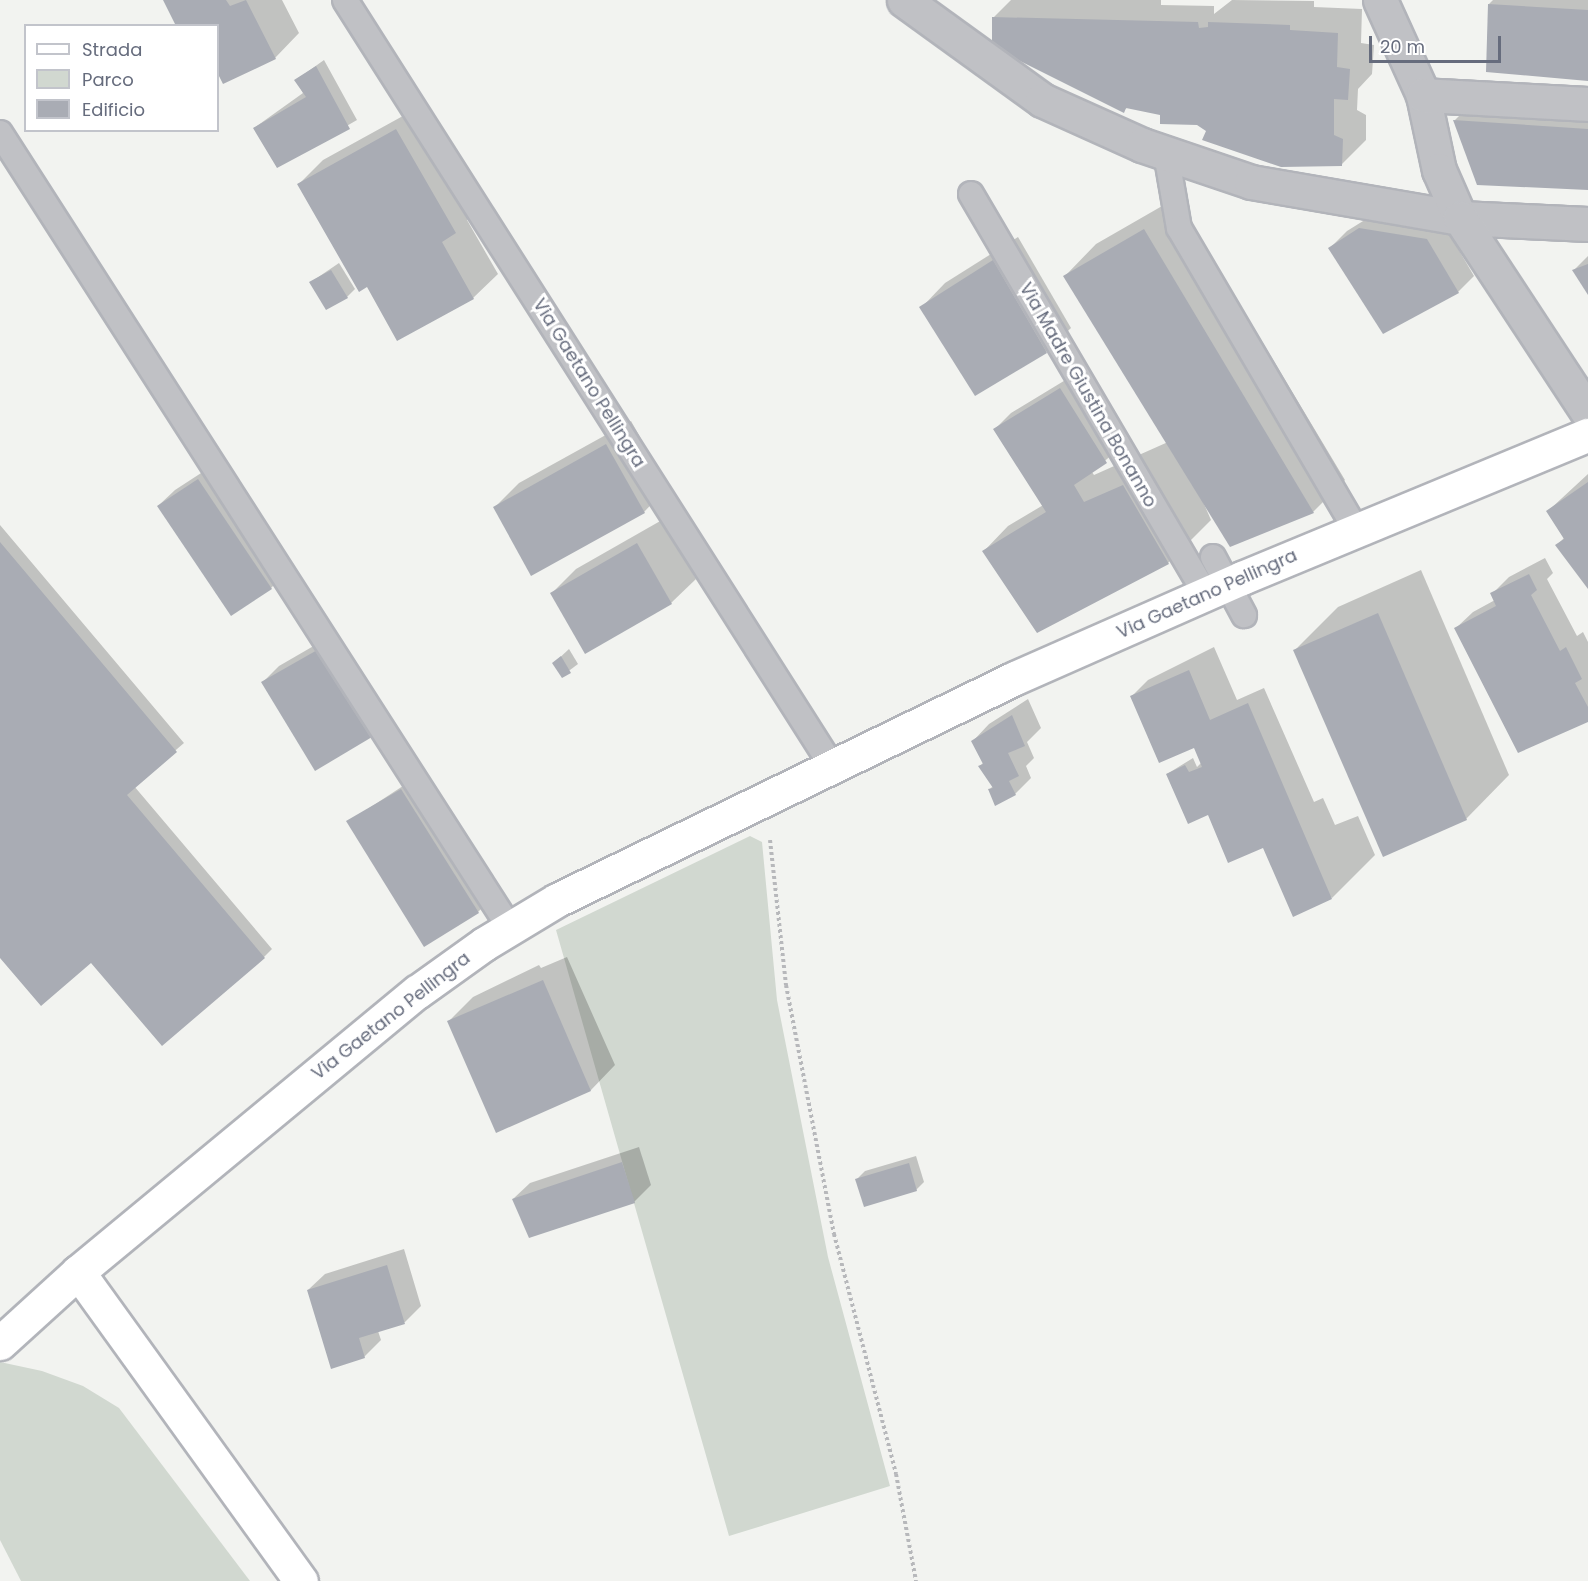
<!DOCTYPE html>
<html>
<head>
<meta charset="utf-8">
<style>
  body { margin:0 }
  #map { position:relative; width:1588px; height:1581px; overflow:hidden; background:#f2f3f0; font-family:Poppins,sans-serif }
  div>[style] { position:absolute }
  .green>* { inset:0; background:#d1d8d0 }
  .shadow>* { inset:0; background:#0003 }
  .building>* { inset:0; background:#a9acb4 }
  .path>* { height:4px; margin-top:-2px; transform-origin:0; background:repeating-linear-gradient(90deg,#b7b8bb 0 3px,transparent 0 6px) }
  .roads { filter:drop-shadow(2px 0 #b2b4ba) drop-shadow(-2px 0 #b2b4ba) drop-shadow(0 2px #b2b4ba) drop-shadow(0 -2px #b2b4ba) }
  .lane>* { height:24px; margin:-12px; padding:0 12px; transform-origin:12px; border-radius:12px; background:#c0c1c5 }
  .street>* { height:33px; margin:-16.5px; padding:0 16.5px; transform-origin:16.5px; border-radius:16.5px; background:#c0c1c5 }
  .secondary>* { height:33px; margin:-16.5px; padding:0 16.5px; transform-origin:16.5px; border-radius:16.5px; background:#fff }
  span { translate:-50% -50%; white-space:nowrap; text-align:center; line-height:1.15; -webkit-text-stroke:6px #fff; paint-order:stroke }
  .street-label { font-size:18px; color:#666c7d }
  .legend { position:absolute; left:24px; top:24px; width:195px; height:108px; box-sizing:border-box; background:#fff; border:2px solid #c2c4cb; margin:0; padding:8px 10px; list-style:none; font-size:18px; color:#666c7d }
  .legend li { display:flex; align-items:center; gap:12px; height:30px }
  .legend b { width:30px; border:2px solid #c2c4cb }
  .scale { position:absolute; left:1369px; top:36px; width:132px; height:27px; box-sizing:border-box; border:3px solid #666c7d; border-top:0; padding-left:8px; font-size:18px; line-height:21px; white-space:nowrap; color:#666c7d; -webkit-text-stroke:4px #fff; paint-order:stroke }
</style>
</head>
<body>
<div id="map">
  <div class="green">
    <i style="clip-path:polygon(750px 836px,762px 842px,777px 1000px,828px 1257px,890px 1486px,729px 1536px,556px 930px)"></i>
    <i style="clip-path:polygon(0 1362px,42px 1371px,83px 1386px,119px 1408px,250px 1581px,21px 1581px,0 1540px)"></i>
  </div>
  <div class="shadow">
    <i style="clip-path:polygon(165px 0,282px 0,299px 33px,275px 58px,223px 82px,218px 71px,218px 26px)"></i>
    <i style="clip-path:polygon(1011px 0,1161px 0,1161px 5px,1214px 6px,1214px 14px,1232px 0,1314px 1px,1314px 7px,1362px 9px,1361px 43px,1374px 45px,1372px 74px,1358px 89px,1357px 110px,1366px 115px,1366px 140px,1342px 164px,1208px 130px,1197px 123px,1162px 114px,1128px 107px,1123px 111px,993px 18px)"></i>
    <i style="clip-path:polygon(1493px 0,1588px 0,1588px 79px,1489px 4px)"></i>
    <i style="clip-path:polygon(324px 60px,357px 120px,277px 166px,254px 128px,303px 93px,296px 80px)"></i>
    <i style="clip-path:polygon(1471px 104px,1588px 112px,1588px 188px,1478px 183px,1455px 120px)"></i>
    <i style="clip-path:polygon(421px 106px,480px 207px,467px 220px,498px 274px,473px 298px,367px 285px,299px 184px,323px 160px)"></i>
    <i style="clip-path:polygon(1176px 198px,1345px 480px,1313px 512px,1201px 497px,1211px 520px,1168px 563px,984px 551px,1008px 526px,1045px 504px,995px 429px,1011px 413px,1077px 373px,1122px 446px,1092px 472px,1094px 475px,1168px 442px,1065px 276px,1096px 244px)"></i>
    <i style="clip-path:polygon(1376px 213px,1443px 223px,1474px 276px,1458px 292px,1330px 248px,1347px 231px)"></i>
    <i style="clip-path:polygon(1018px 237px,1071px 328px,1046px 352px,921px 308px,945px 283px)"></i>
    <i style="clip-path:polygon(1588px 256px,1588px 293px,1574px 270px)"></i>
    <i style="clip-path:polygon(339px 263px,355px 289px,347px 297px,311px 282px)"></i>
    <i style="clip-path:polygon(631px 421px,668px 487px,644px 512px,495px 507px,519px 483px)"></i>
    <i style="clip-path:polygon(215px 464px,279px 580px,271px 588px,158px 506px,175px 490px)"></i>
    <i style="clip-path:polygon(1588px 474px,1588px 587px,1557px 545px,1564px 538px,1548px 511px)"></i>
    <i style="clip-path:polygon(662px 520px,696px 579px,671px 603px,552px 593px,576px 569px)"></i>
    <i style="clip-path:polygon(0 525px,184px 743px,134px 786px,272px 949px,264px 957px,91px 960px,0 956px)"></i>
    <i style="clip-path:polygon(1545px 558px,1553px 573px,1547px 579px,1577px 636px,1583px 632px,1588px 642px,1588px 720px,1456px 628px,1473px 612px,1495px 600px,1492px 594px,1509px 577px)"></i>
    <i style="clip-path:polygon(1421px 570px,1509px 775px,1466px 819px,1295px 650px,1338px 607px)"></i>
    <i style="clip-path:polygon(336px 633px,388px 719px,371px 735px,315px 769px,263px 682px,279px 666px)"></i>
    <i style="clip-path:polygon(1214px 647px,1237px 700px,1264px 688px,1314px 802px,1323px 798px,1335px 825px,1358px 816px,1375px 855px,1332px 898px,1263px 846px,1208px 813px,1167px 774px,1193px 758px,1197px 767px,1202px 762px,1195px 746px,1132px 696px,1148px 680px)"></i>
    <i style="clip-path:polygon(569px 649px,578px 664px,562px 676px,554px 663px)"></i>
    <i style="clip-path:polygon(1028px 699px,1041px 728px,1027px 742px,1034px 758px,1026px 766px,1031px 778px,1015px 794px,989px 790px,993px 786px,980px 766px,984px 762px,973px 741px,989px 724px)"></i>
    <i style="clip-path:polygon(409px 782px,486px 904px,478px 912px,348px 822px)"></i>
    <i style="clip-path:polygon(567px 957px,615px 1065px,591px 1090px,497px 1131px,449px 1021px,473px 997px,539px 965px,541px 968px)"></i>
    <i style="clip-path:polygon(639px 1147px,651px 1185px,634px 1202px,513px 1199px,530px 1183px)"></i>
    <i style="clip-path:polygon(916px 1156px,924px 1182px,916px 1190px,857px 1179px,865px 1171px)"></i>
    <i style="clip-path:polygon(404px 1249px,421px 1306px,405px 1322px,378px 1331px,381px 1340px,364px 1357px,308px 1290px,325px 1274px)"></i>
  </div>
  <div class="building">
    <i style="clip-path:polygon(163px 0,226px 0,230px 6px,246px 0,276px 59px,223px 84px,218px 74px,218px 26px,176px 26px)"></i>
    <i style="clip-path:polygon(1488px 4px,1588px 10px,1588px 81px,1486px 72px)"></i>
    <i style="clip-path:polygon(992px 17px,1198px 22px,1199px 28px,1208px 27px,1208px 22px,1290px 25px,1290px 30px,1338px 33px,1337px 67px,1350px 69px,1348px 100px,1334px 99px,1334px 135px,1343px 139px,1342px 166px,1281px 167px,1202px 140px,1206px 131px,1197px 125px,1160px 124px,1160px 115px,1126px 108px,1124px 113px,992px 47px)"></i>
    <i style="clip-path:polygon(316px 66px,350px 129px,277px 168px,253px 128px,306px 97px,294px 80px)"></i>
    <i style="clip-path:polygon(1453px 120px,1588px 129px,1588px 190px,1477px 185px)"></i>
    <i style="clip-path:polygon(396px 129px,456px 233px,442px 242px,474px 299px,397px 341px,367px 287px,359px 292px,297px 184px)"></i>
    <i style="clip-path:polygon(1359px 228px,1427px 239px,1459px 293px,1383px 334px,1328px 248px)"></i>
    <i style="clip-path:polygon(1144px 229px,1314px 513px,1230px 547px,1063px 276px)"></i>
    <i style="clip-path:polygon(993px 260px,1047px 353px,975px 396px,919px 307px)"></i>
    <i style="clip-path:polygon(1588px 264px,1588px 295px,1572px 270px)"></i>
    <i style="clip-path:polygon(331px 270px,348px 298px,326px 310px,309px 282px)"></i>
    <i style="clip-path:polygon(1060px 388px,1107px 463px,1074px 485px,1084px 502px,1123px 485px,1169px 564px,1037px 633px,982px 551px,1046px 512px,993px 429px)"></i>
    <i style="clip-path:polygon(606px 444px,645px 513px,531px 576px,493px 507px)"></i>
    <i style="clip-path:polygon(198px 479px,272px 589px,231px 616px,157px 506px)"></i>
    <i style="clip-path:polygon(1588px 482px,1588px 589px,1555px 545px,1564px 539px,1546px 511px)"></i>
    <i style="clip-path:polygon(0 542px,177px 752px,127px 795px,265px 958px,162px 1046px,91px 963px,41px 1006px,0 958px)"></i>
    <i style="clip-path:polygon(637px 543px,672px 604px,585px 654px,550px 593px)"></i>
    <i style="clip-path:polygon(1529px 574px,1537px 590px,1531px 595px,1560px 651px,1566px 647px,1582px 679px,1575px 683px,1588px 707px,1588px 722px,1518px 753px,1454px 628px,1496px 606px,1490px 593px)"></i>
    <i style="clip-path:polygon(1378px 613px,1467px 820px,1383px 857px,1293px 650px)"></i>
    <i style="clip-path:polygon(319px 649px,372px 737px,315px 771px,261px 682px)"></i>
    <i style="clip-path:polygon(561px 656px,571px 673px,562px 678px,552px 663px)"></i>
    <i style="clip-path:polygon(1189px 670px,1210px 720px,1248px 703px,1332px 899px,1293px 917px,1263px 848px,1228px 863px,1208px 815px,1188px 824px,1166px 774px,1185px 765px,1189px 772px,1202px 767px,1194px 748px,1159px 763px,1130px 696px)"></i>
    <i style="clip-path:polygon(1012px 715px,1025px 746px,1008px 753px,1019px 776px,1009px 781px,1016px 795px,995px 806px,988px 789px,993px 788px,978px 766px,983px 764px,971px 741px)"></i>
    <i style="clip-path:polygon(401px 789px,479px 913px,424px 947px,346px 821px)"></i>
    <i style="clip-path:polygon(543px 980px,591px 1091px,496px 1133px,447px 1021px)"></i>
    <i style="clip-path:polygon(622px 1162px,635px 1203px,529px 1238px,512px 1199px)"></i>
    <i style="clip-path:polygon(909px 1163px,917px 1191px,864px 1207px,855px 1179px)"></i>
    <i style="clip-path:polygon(387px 1265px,405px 1324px,359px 1338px,365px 1358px,331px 1369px,307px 1290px)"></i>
  </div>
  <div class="path">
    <i style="left:770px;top:840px;width:146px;rotate:83.7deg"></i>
    <i style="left:786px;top:985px;width:254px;rotate:79.1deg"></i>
    <i style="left:834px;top:1234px;width:248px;rotate:75.5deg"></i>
    <i style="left:896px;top:1474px;width:109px;rotate:79.4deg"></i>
  </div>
  <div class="roads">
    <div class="lane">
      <i style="left:345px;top:0;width:908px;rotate:57.55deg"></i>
      <i style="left:0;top:133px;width:945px;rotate:57.32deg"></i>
      <i style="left:1166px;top:153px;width:76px;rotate:80.2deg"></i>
      <i style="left:1179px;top:228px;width:350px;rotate:59.6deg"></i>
      <i style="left:971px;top:194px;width:465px;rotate:59.6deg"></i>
      <i style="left:1213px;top:557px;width:66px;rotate:61.9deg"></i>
    </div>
    <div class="street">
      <i style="left:904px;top:0;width:170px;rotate:35.9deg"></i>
      <i style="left:1042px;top:100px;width:110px;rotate:24.2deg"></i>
      <i style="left:1142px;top:145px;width:115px;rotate:18.7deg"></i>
      <i style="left:1251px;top:182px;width:212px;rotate:9.8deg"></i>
      <i style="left:1460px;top:218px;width:128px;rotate:2.7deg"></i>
      <i style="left:1380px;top:0;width:104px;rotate:65.6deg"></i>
      <i style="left:1423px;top:95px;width:77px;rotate:78deg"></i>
      <i style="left:1439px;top:170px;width:52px;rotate:66.4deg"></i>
      <i style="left:1460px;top:218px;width:233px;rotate:56.7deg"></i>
      <i style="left:1423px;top:95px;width:165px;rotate:3.1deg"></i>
    </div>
    <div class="secondary">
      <i style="left:78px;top:1272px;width:381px;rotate:54.2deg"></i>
      <i style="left:0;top:1343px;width:105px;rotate:-42.3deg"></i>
      <i style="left:78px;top:1272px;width:440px;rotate:-39.6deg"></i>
      <i style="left:417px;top:992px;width:82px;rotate:-35.6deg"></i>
      <i style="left:484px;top:944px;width:85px;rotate:-31.1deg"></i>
      <i style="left:557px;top:900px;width:509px;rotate:-25.86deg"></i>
      <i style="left:1015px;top:678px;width:248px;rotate:-23.8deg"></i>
      <i style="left:1242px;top:578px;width:374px;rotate:-22.5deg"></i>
    </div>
  </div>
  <div class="street-label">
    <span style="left:589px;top:383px;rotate:58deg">Via Gaetano Pellingra</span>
    <span style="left:1088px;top:395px;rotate:60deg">Via Madre Giustina Bonanno</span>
    <span style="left:1207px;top:594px;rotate:-24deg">Via Gaetano Pellingra</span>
    <span style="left:391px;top:1016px;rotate:-38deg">Via Gaetano Pellingra</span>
  </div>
  <ul class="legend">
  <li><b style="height:8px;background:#fff"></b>Strada</li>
  <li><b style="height:16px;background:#d1d8d0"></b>Parco</li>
  <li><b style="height:16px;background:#a9acb4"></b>Edificio</li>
  </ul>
  <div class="scale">20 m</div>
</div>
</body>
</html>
